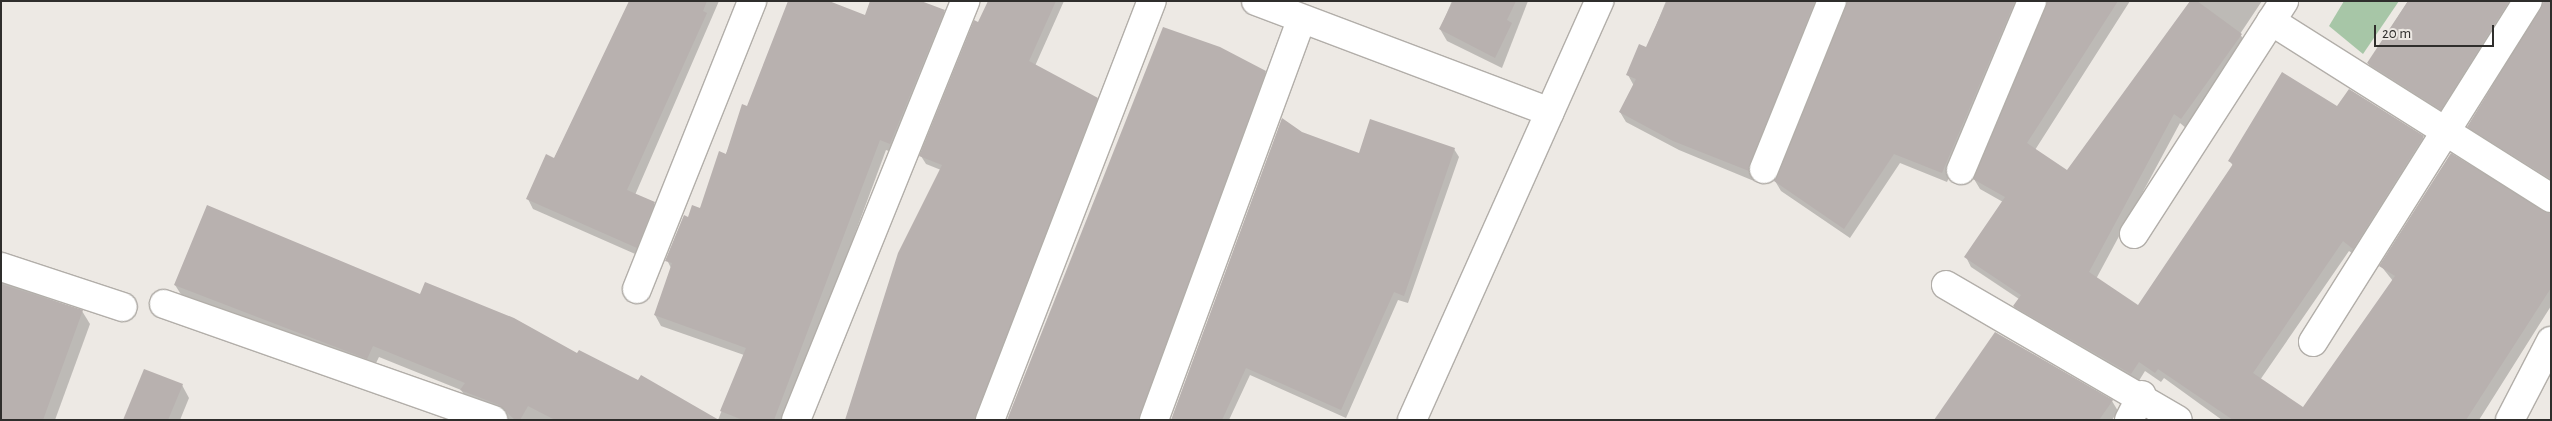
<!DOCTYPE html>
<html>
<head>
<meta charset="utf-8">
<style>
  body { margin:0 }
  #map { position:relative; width:2552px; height:421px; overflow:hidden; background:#ede9e4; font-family:"Alegreya Sans",sans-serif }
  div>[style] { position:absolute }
  .green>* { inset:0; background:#a7c6a7 }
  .shadow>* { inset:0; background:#0003 }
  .building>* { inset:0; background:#b8b1af }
  .roads { filter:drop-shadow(1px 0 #b2aea9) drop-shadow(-1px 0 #b2aea9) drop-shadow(0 1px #b2aea9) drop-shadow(0 -1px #b2aea9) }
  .minor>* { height:28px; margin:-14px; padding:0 14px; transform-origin:14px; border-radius:14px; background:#fff }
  span { translate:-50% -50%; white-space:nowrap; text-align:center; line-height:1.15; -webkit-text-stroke:5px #ede9e4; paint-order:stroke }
  .frame { position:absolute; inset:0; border:2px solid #2f2e2c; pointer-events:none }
  .scale { position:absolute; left:2374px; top:25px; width:120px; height:22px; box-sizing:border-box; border:2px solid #2f2e2c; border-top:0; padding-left:6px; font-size:15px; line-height:18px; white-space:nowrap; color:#2f2e2c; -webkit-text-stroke:4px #ede9e4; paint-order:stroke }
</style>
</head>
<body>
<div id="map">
  <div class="green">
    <i style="clip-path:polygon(2344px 1px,2399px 1px,2363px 54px,2329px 26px)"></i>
  </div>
  <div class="shadow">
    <i style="clip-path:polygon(631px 1px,719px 1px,635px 195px,654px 203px,660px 213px,642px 257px,533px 209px,528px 199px,554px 159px)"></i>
    <i style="clip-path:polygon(989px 1px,1064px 1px,1035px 66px,1097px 99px,1102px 107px,981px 420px,847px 420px,941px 170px,926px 164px,921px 156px)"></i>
    <i style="clip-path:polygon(1452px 1px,1528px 1px,1502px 68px,1447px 41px,1440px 29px)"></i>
    <i style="clip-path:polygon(1666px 1px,1827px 1px,1754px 181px,1679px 150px,1626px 122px,1620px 112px,1634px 86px,1628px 75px,1647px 48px)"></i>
    <i style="clip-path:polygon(1847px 1px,2028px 1px,1947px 182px,1900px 163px,1850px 238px,1781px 191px,1775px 181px)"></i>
    <i style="clip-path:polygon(2048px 1px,2130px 1px,2035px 150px,2067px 172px,2191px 1px,2262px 1px,2240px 34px,2247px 45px,2187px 129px,2180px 123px,2096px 279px,2138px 307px,2233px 166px,2230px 161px,2338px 108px,2350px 91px,2423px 137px,2429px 147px,2359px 258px,2349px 251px,2260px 380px,2303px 409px,2393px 281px,2381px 266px,2551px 213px,2551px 306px,2479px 420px,2222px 420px,2164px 378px,2161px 382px,2145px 371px,2137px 384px,2020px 316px,2014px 306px,2019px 299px,1971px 267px,1966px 257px,2003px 202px,1980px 189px,1974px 179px)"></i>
    <i style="clip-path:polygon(2408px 1px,2523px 1px,2447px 119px,2374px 73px,2368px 63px)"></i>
    <i style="clip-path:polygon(2551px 1px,2551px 185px,2475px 137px,2469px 127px)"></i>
    <i style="clip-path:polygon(944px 11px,950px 22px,897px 154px,886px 150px,786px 420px,718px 420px,744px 355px,661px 326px,655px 315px,671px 268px,667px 260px,689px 218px,700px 209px,748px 107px,866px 16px)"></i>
    <i style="clip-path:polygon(1265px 72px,1270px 80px,1145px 420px,1008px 420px)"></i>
    <i style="clip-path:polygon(1301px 133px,1359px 154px,1454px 149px,1459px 157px,1408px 303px,1398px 300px,1346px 418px,1250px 375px,1229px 420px,1172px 420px)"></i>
    <i style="clip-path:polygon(1px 281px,82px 311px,90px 324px,55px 420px,1px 420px)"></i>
    <i style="clip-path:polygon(175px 285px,421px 296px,578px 355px,716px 420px,510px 420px,468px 401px,461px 390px,379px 357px,373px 369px,182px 296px)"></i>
    <i style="clip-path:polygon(182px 385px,189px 398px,180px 420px,125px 420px)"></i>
    <i style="clip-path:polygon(2112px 401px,2118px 411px,2112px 420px,1935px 420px)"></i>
  </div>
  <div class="building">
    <i style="clip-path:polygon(629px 1px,707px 1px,703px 11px,707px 13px,627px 190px,655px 202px,637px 248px,526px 199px,546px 154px,554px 158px)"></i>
    <i style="clip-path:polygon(788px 1px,829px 1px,865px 15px,870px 1px,921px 1px,945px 10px,890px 144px,880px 140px,774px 420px,743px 420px,720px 411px,746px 348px,654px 315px,672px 263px,665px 261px,684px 215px,688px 217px,692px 205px,700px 208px,719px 151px,726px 154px,742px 104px,747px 106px)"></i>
    <i style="clip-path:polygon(988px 1px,1056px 1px,1029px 61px,1098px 98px,975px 420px,845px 420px,898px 253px,942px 165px,919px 156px,974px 20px,978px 22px)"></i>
    <i style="clip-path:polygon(1453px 1px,1516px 1px,1507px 20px,1512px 23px,1495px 58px,1439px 29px)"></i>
    <i style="clip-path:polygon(1667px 1px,1815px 1px,1749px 171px,1673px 141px,1619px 112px,1636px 79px,1626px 75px,1639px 44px,1646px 47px)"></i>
    <i style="clip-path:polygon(1847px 1px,2015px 1px,1942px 173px,1894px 154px,1844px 229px,1774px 181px)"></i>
    <i style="clip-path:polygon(2047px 1px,2118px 1px,2027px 143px,2067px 170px,2190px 1px,2197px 1px,2242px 34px,2181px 119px,2174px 114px,2089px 272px,2138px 305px,2233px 164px,2228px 161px,2282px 72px,2337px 106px,2349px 89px,2424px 136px,2353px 249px,2343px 241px,2253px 373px,2303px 407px,2395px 276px,2379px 266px,2451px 153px,2551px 214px,2551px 288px,2466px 420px,2233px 420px,2158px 369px,2155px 373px,2139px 362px,2131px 374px,2013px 306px,2021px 295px,1964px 257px,2005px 197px,1973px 179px)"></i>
    <i style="clip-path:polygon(2408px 1px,2509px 1px,2441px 110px,2367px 63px)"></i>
    <i style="clip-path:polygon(2544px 1px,2551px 1px,2551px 179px,2467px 127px)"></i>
    <i style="clip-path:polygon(1163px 27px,1220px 47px,1266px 71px,1139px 420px,1007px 420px)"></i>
    <i style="clip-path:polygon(1282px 118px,1302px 132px,1359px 153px,1370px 119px,1455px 148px,1404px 296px,1394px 292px,1341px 410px,1246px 368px,1222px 420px,1171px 420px)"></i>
    <i style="clip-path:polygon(207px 205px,420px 294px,425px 282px,514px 318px,577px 353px,579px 350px,638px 380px,641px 375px,719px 420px,555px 420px,528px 406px,520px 420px,515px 420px,499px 405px,460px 390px,465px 383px,373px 346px,367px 359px,174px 285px)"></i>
    <i style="clip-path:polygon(1px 284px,83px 310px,43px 420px,1px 420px)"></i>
    <i style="clip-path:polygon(1995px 332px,2113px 400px,2099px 420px,1934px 420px)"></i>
    <i style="clip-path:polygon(144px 369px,183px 384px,168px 420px,123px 420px)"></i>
  </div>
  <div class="roads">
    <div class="minor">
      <i style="left:1256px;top:1px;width:314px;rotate:20.7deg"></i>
      <i style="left:2271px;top:21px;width:331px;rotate:32.3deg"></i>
      <i style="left:1764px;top:169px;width:181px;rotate:-68deg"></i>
      <i style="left:1961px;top:170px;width:183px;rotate:-67.2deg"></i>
      <i style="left:2134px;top:234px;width:277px;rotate:-57.2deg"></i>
      <i style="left:1px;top:267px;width:128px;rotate:18.2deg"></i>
      <i style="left:1946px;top:285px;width:268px;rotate:30.2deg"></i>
      <i style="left:637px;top:289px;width:310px;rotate:-68.2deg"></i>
      <i style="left:164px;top:304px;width:349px;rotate:19.4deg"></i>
      <i style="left:2313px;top:342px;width:403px;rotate:-57.8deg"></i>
      <i style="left:796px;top:420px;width:452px;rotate:-68deg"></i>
      <i style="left:990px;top:420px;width:449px;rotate:-68.9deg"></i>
      <i style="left:1154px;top:420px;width:426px;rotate:-69.8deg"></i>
      <i style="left:1412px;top:420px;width:459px;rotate:-65.9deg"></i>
      <i style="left:2129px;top:420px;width:28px;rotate:-63deg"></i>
      <i style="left:2510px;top:420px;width:89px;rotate:-62.6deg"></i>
    </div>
  </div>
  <div class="frame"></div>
  <div class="scale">20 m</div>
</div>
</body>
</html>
